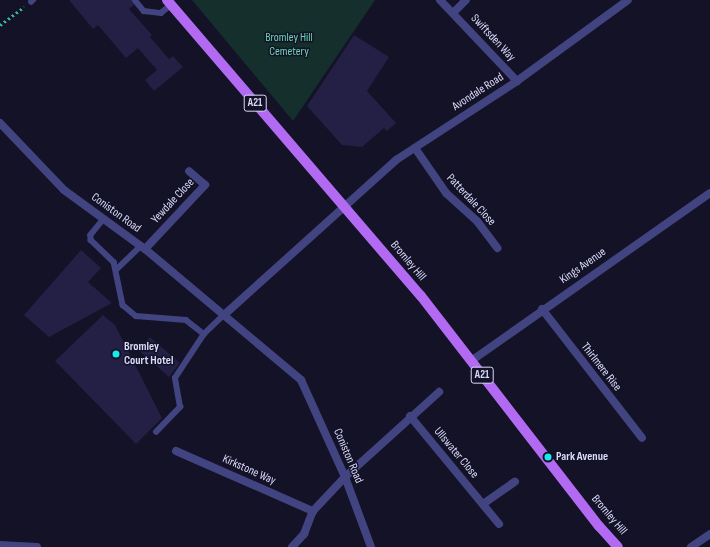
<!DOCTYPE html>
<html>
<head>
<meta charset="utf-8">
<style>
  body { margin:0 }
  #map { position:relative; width:710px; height:547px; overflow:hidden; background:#131226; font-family:"Sofia Sans Condensed",sans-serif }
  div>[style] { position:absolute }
  .green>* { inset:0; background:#152f2c }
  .building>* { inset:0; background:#231f45 }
  .path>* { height:2.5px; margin-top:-1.25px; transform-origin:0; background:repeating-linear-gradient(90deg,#3ab09e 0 2px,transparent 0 5px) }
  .lane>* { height:5.5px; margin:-2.75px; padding:0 2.75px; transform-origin:2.75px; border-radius:2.75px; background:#414481 }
  .street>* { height:8px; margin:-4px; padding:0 4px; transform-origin:4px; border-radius:4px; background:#414481 }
  .primary>* { height:10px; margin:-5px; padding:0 5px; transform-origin:5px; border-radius:5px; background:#b36af3 }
  .dots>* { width:11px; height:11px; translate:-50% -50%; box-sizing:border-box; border:2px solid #131226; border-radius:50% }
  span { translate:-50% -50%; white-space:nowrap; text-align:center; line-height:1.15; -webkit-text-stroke:3px #131226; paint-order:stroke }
  .shield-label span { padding:1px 3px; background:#131226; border:1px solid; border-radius:3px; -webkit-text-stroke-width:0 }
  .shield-label { font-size:11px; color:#dadafc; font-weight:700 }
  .park-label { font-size:12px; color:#6bd7b2 }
  .street-label { font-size:12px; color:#dadafc }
  .poi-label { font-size:12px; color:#dadafc; font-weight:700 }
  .left { translate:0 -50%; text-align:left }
</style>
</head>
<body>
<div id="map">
  <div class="green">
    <i style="clip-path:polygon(192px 0,375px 0,293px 121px)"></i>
  </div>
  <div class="building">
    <i style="clip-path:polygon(69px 0,131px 0,134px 5px,129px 9px,152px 35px,150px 37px,169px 59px,173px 56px,183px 67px,154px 91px,145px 80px,157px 70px,138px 48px,126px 58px,98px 25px,93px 29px)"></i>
    <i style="clip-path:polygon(354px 35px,389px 57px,367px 91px,396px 123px,387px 131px,384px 128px,362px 147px,342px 145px,307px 106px)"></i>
    <i style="clip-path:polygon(81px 250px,101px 268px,88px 282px,112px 303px,49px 337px,24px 315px)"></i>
    <i style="clip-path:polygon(103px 315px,115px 325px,162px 418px,136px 444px,55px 361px)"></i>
    <i style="clip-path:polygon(150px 337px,180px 363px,169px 377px,138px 350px)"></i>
  </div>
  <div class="path">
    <i style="left:0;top:25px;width:30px;rotate:-37deg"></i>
  </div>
  <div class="lane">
    <i style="left:135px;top:0;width:14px;rotate:51deg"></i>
    <i style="left:144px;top:11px;width:17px;rotate:7deg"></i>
    <i style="left:161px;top:13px;width:13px;rotate:-39deg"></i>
    <i style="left:31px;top:2px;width:3px;rotate:-45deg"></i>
    <i style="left:104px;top:219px;width:21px;rotate:129deg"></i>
    <i style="left:91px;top:235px;width:5px;rotate:90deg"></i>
    <i style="left:91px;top:240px;width:32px;rotate:44deg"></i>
    <i style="left:114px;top:262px;width:44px;rotate:78.2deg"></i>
    <i style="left:123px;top:305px;width:17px;rotate:40deg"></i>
    <i style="left:136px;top:316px;width:50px;rotate:4.6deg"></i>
    <i style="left:186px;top:320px;width:23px;rotate:38deg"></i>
    <i style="left:204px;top:334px;width:28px;rotate:-44deg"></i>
    <i style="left:116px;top:270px;width:35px;rotate:-44deg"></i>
    <i style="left:156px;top:432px;width:35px;rotate:-46deg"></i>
    <i style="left:180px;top:407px;width:29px;rotate:-100deg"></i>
    <i style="left:175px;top:378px;width:53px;rotate:-56.6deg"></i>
  </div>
  <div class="street">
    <i style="left:440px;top:0;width:112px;rotate:46.5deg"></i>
    <i style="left:453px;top:13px;width:18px;rotate:-45deg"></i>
    <i style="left:0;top:123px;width:93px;rotate:46.3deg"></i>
    <i style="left:64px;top:190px;width:100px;rotate:36.1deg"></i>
    <i style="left:145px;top:249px;width:204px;rotate:40deg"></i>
    <i style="left:301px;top:380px;width:107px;rotate:65.6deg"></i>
    <i style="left:345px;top:477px;width:75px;rotate:69.6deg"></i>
    <i style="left:415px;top:148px;width:55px;rotate:55.4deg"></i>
    <i style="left:446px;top:193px;width:42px;rotate:42.1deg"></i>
    <i style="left:477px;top:221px;width:34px;rotate:53deg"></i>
    <i style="left:145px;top:249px;width:88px;rotate:-46.8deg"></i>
    <i style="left:205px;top:185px;width:21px;rotate:-139deg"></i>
    <i style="left:542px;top:309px;width:163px;rotate:52.2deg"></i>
    <i style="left:224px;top:315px;width:232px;rotate:-42deg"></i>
    <i style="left:396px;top:160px;width:145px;rotate:-33.1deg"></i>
    <i style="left:517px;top:81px;width:137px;rotate:-36.1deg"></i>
    <i style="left:471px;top:361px;width:292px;rotate:-35.1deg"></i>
    <i style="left:410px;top:416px;width:140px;rotate:50.5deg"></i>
    <i style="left:176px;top:451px;width:150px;rotate:23.7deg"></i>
    <i style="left:483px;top:504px;width:39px;rotate:-35deg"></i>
    <i style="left:0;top:545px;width:37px;rotate:3deg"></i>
    <i style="left:292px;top:547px;width:18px;rotate:-47deg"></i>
    <i style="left:304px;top:534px;width:25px;rotate:-69deg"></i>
    <i style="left:313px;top:511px;width:47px;rotate:-46.7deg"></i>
    <i style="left:345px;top:477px;width:127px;rotate:-42.1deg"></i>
    <i style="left:691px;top:547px;width:23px;rotate:-34deg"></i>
  </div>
  <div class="primary">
    <i style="left:167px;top:0;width:390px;rotate:49.4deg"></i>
    <i style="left:421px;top:296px;width:291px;rotate:52.3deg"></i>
    <i style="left:599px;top:526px;width:28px;rotate:48deg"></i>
  </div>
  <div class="dots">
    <i style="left:116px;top:354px;background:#16eaec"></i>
    <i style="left:548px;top:457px;background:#16eaec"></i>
  </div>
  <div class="shield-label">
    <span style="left:255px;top:103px">A21</span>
    <span style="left:482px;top:375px">A21</span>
  </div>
  <div class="park-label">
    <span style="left:289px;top:45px">Bromley Hill<br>Cemetery</span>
  </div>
  <div class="street-label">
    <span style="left:493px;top:38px;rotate:47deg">Swiftsden Way</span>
    <span style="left:478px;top:92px;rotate:-33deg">Avondale Road</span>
    <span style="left:471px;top:200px;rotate:47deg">Patterdale Close</span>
    <span style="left:173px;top:201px;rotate:-47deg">Yewdale Close</span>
    <span style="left:116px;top:213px;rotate:36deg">Coniston Road</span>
    <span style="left:408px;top:261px;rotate:50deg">Bromley Hill</span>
    <span style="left:583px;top:266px;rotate:-35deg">Kings Avenue</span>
    <span style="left:601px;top:367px;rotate:52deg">Thirlmere Rise</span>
    <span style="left:456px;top:453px;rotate:50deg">Ullswater Close</span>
    <span style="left:348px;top:456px;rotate:67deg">Coniston Road</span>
    <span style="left:249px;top:470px;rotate:24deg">Kirkstone Way</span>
    <span style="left:609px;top:515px;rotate:50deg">Bromley Hill</span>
  </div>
  <div class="poi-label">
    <span class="left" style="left:124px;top:354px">Bromley<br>Court Hotel</span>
    <span class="left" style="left:556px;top:457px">Park Avenue</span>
  </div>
</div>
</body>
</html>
